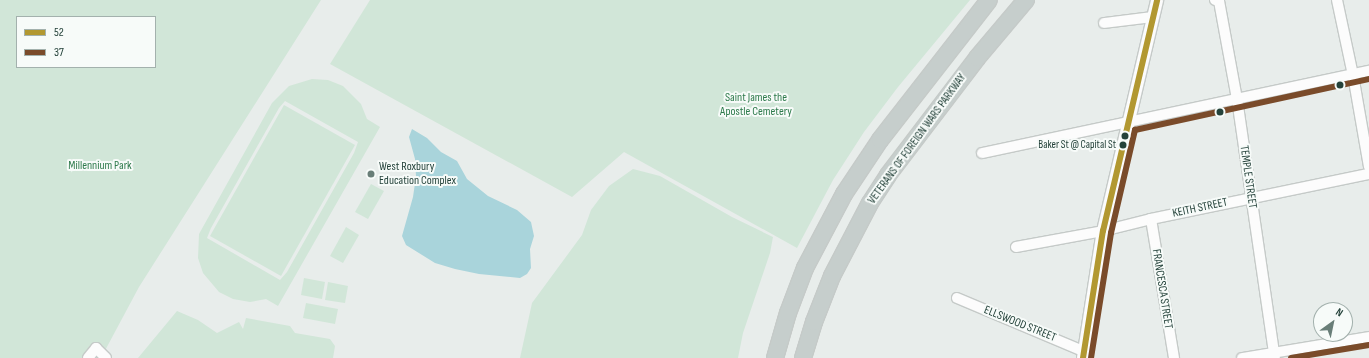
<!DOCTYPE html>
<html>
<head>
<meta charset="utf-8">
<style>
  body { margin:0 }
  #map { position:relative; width:1369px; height:358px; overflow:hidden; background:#e8edeb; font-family:"Sofia Sans Condensed",sans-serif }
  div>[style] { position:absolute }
  .green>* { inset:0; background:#d1e6d8 }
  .water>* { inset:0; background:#a9d4db }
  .roads { filter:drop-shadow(1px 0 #c5cac8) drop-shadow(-1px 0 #c5cac8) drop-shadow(0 1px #c5cac8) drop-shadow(0 -1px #c5cac8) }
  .minor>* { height:10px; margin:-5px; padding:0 5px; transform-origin:5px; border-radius:5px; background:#fcfcfc }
  .tertiary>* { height:12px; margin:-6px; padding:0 6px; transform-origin:6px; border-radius:6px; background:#fcfcfc }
  .trunk>* { height:16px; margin:-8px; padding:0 8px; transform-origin:8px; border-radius:8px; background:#c6cecc }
  .bus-1>* { height:6px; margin:-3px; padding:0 3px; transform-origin:3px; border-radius:3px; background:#b29831 }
  .bus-2>* { height:6px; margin:-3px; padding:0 3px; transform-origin:3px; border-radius:3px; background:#7a4b2a }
  .dots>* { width:11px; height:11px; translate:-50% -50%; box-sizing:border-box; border:2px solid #f7fbf9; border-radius:50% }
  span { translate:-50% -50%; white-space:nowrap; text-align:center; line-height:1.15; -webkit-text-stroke:4px #f7fbf9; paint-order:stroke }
  .bus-label { font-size:11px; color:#24423a }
  .right { translate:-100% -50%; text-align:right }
  .park-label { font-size:12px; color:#2d7a4b }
  .street-label { font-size:12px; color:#24423a }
  .poi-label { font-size:12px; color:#24423a }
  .left { translate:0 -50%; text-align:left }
  .legend { position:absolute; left:16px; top:16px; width:140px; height:52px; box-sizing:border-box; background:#f7fbf9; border:1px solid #a3b1ad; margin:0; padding:5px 7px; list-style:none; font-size:12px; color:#24423a }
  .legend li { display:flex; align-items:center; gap:8px; height:20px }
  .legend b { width:20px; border:1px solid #a3b1ad }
  .north { position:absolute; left:1313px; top:302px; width:40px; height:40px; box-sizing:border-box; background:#f7fbf9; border:1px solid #a3b1ad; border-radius:50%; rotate:33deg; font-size:11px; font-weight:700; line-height:16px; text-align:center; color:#24423a }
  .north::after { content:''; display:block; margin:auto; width:14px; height:18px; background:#697e78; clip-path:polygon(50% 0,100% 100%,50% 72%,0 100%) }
</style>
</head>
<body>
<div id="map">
  <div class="green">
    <i style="clip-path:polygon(evenodd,0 0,321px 0,139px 287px,101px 358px,0 358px,0 0,17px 17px,155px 17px,155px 67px,17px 67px,17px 17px)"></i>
    <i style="clip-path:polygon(370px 0,970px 0,898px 87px,864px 132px,833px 180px,797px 248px,624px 152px,572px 197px,330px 64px)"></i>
    <i style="clip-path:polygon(evenodd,312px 79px,328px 80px,343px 86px,361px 104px,367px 119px,380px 127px,278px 306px,266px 299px,250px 302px,233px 299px,219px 292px,203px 273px,198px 258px,199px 234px,272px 103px,289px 86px,312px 79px,285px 101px,358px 142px,354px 153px,287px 272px,280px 280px,207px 238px,211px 228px,279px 108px,285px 101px)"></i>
    <i style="clip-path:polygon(284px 105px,355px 145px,281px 276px,210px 236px)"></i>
    <i style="clip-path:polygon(633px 169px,660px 176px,732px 217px,773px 237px,770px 253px,743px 333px,738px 358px,520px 358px,532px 303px,582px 235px,591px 210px,609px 186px)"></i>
    <i style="clip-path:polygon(371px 184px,384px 191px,368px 219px,355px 212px)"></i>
    <i style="clip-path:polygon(346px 227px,359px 235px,343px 263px,330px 256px)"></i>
    <i style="clip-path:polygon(304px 278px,325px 282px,322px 299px,301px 295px)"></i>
    <i style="clip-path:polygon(328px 282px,348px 286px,345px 303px,325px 300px)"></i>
    <i style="clip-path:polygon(306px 303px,338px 309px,335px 324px,303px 318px)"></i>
    <i style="clip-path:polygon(177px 311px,198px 320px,217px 333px,239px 322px,243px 329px,246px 318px,290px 326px,295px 333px,330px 339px,335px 346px,333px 358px,138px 358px)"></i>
  </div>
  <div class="water">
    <i style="clip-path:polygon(412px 129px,427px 138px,441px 152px,457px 161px,467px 179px,488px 196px,517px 210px,531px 222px,534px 236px,530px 249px,531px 268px,527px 274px,520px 278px,479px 274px,455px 269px,435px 263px,406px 245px,402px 236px,413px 197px,416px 176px,415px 159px,409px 137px)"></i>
  </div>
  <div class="roads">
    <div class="minor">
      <i style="left:1215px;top:0;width:4px;rotate:14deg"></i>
      <i style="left:1219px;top:1px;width:100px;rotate:79.6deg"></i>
      <i style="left:1237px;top:99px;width:262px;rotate:81.7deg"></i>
      <i style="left:1337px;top:0;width:77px;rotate:78deg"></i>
      <i style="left:1353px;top:75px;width:93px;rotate:80.1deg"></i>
      <i style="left:1104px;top:23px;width:48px;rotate:-7.1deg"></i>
      <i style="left:982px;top:153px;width:396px;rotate:-12deg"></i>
      <i style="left:1151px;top:219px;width:141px;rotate:80.6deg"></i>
      <i style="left:1016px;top:247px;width:88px;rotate:-10.4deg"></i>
      <i style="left:1103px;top:231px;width:49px;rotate:-14deg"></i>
      <i style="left:1151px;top:219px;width:223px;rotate:-11.7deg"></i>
      <i style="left:957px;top:298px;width:137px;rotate:22.8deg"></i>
      <i style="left:88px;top:358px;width:13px;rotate:-51deg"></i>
      <i style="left:96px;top:348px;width:14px;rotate:45deg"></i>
      <i style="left:1242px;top:358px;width:129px;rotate:-9.4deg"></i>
    </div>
    <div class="tertiary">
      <i style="left:1083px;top:358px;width:129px;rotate:-81.1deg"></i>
      <i style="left:1103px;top:231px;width:237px;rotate:-76.8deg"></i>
    </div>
    <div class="trunk">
      <i style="left:775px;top:358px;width:47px;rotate:-73.9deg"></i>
      <i style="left:788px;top:313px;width:48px;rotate:-69.3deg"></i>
      <i style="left:805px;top:268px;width:84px;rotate:-62.2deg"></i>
      <i style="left:844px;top:194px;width:65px;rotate:-56.3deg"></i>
      <i style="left:880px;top:140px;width:177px;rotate:-52.1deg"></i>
      <i style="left:803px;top:358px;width:38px;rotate:-73deg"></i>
      <i style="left:814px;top:322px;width:49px;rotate:-68.6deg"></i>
      <i style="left:832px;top:276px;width:82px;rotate:-62.5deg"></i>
      <i style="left:870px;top:203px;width:33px;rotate:-57deg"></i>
      <i style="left:888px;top:175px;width:147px;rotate:-52.7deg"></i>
      <i style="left:977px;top:58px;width:76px;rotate:-49.8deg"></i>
    </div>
  </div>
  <div class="bus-1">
    <i style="left:1083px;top:358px;width:129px;rotate:-81.1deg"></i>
    <i style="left:1103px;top:231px;width:237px;rotate:-76.8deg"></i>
  </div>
  <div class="bus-2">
    <i style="left:1091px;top:358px;width:127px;rotate:-80.9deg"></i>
    <i style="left:1111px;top:233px;width:106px;rotate:-76.9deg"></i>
    <i style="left:1135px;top:130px;width:239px;rotate:-12.3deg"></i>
    <i style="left:1291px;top:358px;width:79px;rotate:-9.5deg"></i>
  </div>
  <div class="dots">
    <i style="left:1340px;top:85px;background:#24423a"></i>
    <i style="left:1220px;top:112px;background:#24423a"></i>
    <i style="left:1125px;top:136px;background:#24423a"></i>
    <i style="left:1123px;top:145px;background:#24423a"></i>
    <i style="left:371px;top:174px;background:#697e78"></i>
  </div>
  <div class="bus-label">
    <span class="right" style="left:1116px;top:145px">Baker St @ Capital St</span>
  </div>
  <div class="park-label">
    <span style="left:756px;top:105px">Saint James the<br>Apostle Cemetery</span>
    <span style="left:100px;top:166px">Millennium Park</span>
  </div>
  <div class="street-label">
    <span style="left:917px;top:139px;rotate:-54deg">VETERANS OF FOREIGN WARS PARKWAY</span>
    <span style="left:1248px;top:177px;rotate:82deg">TEMPLE STREET</span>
    <span style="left:1200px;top:208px;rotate:-12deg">KEITH STREET</span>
    <span style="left:1162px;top:289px;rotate:81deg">FRANCESCA STREET</span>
    <span style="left:1020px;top:324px;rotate:22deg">ELLSWOOD STREET</span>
  </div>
  <div class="poi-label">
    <span class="left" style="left:379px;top:174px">West Roxbury<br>Education Complex</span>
  </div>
  <ul class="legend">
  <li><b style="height:5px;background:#b29831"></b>52</li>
  <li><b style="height:5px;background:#7a4b2a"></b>37</li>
  </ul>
  <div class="north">N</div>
</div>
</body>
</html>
